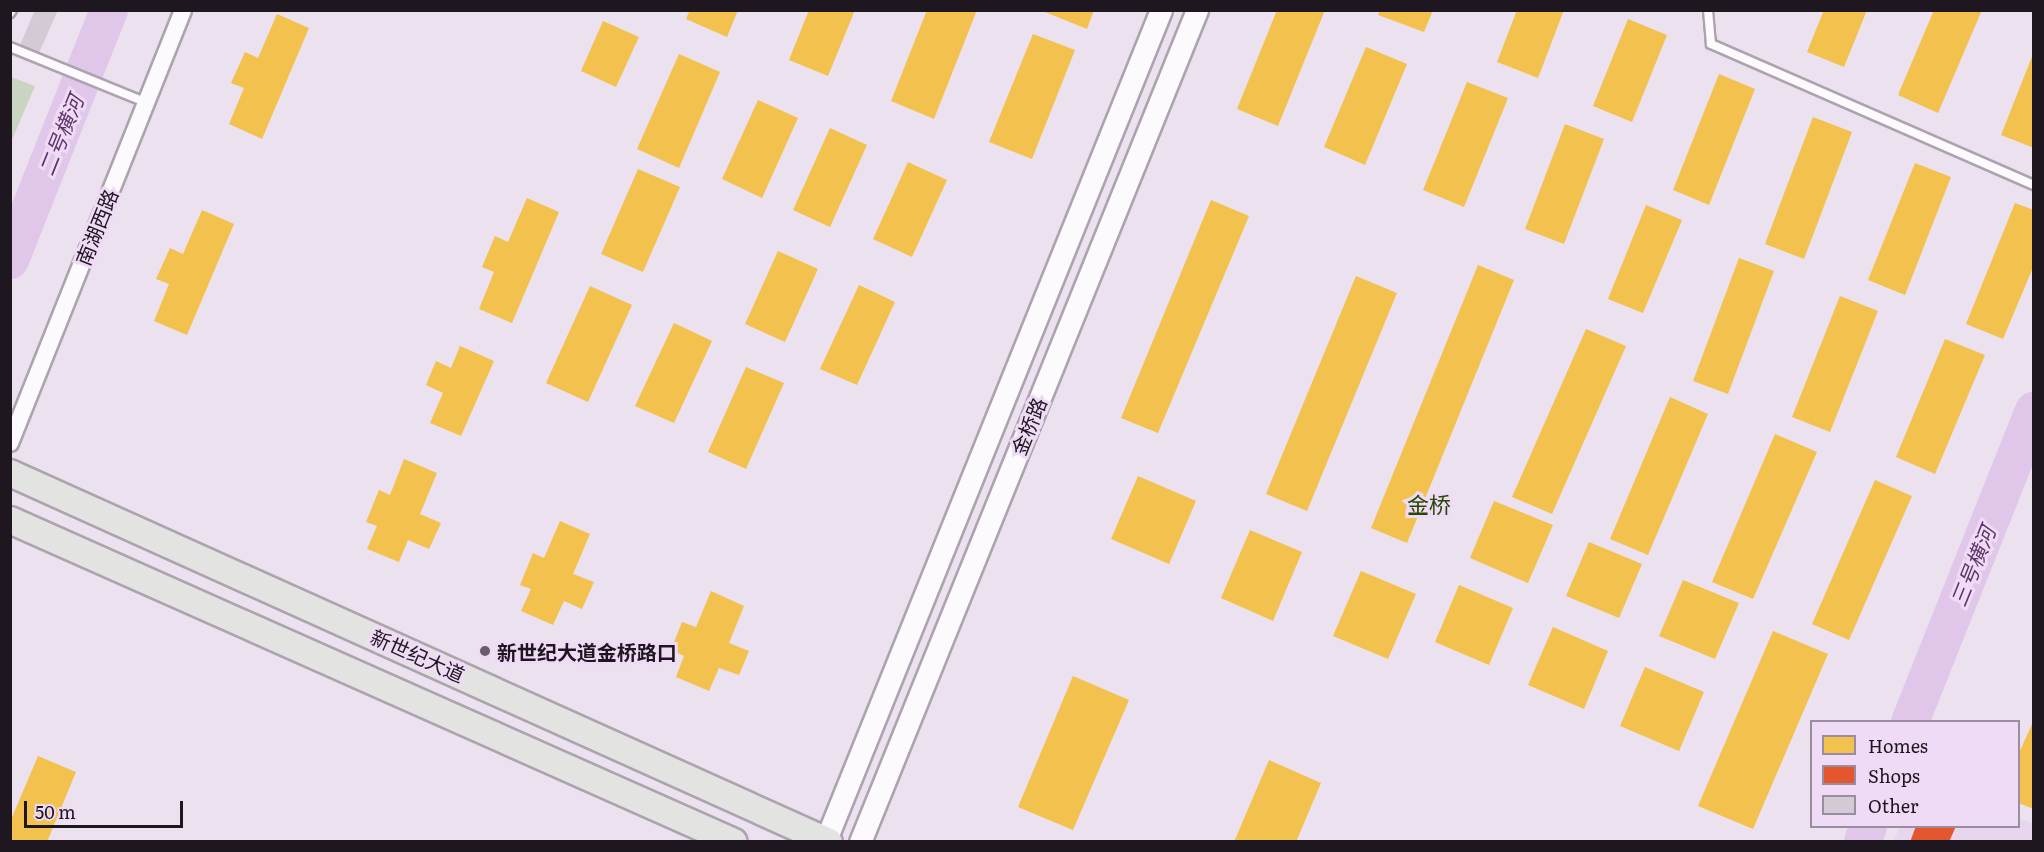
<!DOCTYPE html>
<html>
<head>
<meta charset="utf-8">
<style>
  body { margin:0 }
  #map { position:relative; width:2044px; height:852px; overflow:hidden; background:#ece1ef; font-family:Literata,"Noto Sans SC",serif }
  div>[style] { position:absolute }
  .built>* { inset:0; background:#e8d5ee }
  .green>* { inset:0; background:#cad4c2 }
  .homes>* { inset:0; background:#f2c14e }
  .shops>* { inset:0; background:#e4572e }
  .river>* { height:38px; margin:-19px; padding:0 19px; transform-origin:19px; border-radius:19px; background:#e0c6e9 }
  .building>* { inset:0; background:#d3cad6 }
  .roads { filter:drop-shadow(2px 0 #aca3ae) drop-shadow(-2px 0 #aca3ae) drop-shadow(0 2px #aca3ae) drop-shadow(0 -2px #aca3ae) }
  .service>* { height:8px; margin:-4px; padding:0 4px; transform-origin:4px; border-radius:4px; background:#fcfafd }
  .minor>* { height:16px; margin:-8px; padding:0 8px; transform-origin:8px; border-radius:8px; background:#fcfafd }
  .tertiary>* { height:21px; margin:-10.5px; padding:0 10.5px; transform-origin:10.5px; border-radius:10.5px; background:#fcfafd }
  .primary>* { height:26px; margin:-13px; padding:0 13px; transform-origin:13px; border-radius:13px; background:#e3e4e1 }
  .dots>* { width:16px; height:16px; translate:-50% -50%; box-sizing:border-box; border:3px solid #efdbf5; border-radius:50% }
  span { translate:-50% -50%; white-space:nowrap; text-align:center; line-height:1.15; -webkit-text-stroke:6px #efdbf5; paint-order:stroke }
  .street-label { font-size:20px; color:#1e1720 }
  .poi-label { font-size:20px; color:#1e1720; font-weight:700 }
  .left { translate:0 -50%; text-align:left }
  .water-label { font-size:21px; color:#5e346a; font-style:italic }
  .quarter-label { font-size:22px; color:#264702 }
  .frame { position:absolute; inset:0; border:12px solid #1e1720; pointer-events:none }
  .legend { position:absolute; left:1810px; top:720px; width:210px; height:108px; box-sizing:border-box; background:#efdbf5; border:2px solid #9b8da0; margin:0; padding:8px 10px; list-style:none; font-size:18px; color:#1e1720 }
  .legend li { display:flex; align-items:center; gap:12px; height:30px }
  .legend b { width:30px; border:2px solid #9b8da0 }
  .scale { position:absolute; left:24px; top:801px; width:159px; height:27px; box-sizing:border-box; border:3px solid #1e1720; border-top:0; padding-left:8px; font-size:18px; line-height:21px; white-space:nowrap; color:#1e1720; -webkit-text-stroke:4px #efdbf5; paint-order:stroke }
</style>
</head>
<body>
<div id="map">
  <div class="built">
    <i style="clip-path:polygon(2019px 818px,2033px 824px,2033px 841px,1893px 842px,1900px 827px,2018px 826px)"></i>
  </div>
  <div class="green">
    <i style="clip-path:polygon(11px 77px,35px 86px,11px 142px)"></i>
  </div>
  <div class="homes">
    <i style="clip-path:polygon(690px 10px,738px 10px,727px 37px,686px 19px)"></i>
    <i style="clip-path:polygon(809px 10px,855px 10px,828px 76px,789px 60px)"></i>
    <i style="clip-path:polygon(927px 10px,977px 10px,934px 119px,891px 101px)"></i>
    <i style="clip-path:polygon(1040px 10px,1094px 10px,1087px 29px)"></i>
    <i style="clip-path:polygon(1277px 10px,1325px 10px,1278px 126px,1237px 109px)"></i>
    <i style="clip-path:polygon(1380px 10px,1433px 10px,1424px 32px,1378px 15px)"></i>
    <i style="clip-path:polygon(1517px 10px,1564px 10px,1538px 78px,1497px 62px)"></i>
    <i style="clip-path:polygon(1824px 10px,1867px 10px,1844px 67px,1807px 52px)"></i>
    <i style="clip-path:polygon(1934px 10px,1982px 10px,1938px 113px,1898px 95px)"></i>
    <i style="clip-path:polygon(277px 14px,309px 28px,262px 139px,229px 124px,244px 88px,231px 83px,245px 52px,258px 58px)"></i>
    <i style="clip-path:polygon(1628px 19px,1667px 35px,1632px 122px,1593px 106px)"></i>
    <i style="clip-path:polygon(603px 21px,639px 37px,616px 87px,581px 71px)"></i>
    <i style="clip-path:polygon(1033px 34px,1075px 50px,1032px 159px,989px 142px)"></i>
    <i style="clip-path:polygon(1366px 47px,1407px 64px,1365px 165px,1324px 147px)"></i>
    <i style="clip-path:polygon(679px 54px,720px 72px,679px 168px,637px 149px)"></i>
    <i style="clip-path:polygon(2033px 54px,2034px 54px,2034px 148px,2001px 135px)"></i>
    <i style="clip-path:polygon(1719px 74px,1755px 89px,1709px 205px,1673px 190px)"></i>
    <i style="clip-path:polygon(1467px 82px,1508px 98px,1464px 207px,1423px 190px)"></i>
    <i style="clip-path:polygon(758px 100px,798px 118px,762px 198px,722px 179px)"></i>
    <i style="clip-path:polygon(1813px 117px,1852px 132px,1804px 259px,1765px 244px)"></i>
    <i style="clip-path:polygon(1565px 124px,1604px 139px,1564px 244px,1525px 229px)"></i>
    <i style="clip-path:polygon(830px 128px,867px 145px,830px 227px,793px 210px)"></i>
    <i style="clip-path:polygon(908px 162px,947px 180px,912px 257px,873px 239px)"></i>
    <i style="clip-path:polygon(1915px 163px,1951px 177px,1905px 295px,1868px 280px)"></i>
    <i style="clip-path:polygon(638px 169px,680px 187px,643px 272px,601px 254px)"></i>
    <i style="clip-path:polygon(527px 198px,559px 212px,512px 323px,479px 309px,494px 272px,482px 267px,495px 236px,508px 242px)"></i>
    <i style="clip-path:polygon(1211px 200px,1249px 216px,1158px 433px,1121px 418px)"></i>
    <i style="clip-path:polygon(2015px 203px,2034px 210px,2034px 265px,2003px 339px,1966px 324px)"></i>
    <i style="clip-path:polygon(1646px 205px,1682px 220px,1643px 313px,1608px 299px)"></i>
    <i style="clip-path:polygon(202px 210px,234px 224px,187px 335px,154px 321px,169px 284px,156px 279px,170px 248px,183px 254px)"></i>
    <i style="clip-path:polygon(778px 251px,818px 269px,785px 342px,745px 324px)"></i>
    <i style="clip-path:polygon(1739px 258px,1774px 271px,1728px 394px,1693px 381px)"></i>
    <i style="clip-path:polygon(1478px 265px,1514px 280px,1407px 543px,1371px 528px)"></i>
    <i style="clip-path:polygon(1356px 276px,1397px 293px,1307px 511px,1266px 494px)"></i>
    <i style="clip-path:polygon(859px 285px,895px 302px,857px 385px,820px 369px)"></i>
    <i style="clip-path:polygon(590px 286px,632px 305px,588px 402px,546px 383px)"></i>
    <i style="clip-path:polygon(1840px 296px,1878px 311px,1830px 432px,1792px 417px)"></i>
    <i style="clip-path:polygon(674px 323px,712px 341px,674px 423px,635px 406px)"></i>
    <i style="clip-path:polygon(1586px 329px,1626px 346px,1552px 514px,1512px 497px)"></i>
    <i style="clip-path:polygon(1945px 339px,1985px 355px,1935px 474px,1896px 457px)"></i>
    <i style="clip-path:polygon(460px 346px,494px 361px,461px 436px,430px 423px,443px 393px,426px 385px,436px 361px,451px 368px)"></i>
    <i style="clip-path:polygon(746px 367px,784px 383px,746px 469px,708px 452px)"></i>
    <i style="clip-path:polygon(1670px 397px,1708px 414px,1648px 555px,1610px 539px)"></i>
    <i style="clip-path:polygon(1775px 434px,1817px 452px,1753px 599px,1712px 582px)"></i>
    <i style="clip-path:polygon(404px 459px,437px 473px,420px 514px,441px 523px,429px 549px,408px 540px,399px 562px,367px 549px,377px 526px,366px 522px,379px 490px,390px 495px)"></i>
    <i style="clip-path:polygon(1138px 476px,1196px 501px,1169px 564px,1111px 539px)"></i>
    <i style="clip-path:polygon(1875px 480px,1912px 496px,1849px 640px,1812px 624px)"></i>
    <i style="clip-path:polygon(1494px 501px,1553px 525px,1528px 583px,1470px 558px)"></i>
    <i style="clip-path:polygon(560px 521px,590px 534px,573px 574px,594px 582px,582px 609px,564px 601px,553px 625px,521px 611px,531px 589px,520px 585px,533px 553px,544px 558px)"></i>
    <i style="clip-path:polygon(1250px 530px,1302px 552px,1273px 621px,1221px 598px)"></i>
    <i style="clip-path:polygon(1589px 542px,1642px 564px,1619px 618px,1566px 596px)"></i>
    <i style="clip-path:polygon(1361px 571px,1416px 594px,1388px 659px,1333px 636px)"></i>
    <i style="clip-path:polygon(1683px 580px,1739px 603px,1715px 659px,1659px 636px)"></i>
    <i style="clip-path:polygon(1459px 585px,1513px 608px,1489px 665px,1435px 642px)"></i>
    <i style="clip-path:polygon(711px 591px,744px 606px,729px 643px,749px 651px,739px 675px,719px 668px,709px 691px,676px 677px,684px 656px,671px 650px,682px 622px,696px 627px)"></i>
    <i style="clip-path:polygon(1553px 627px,1608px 651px,1584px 709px,1528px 685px)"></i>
    <i style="clip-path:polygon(1773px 631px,1828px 654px,1753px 829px,1698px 806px)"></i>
    <i style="clip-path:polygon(1645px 667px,1704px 692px,1679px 751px,1620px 726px)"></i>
    <i style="clip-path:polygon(1073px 676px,1129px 700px,1073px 830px,1018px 807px)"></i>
    <i style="clip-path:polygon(2034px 720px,2034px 809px,2018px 803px,2018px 755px)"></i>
    <i style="clip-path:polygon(38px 756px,76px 772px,47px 842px,10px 842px,10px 822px)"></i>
    <i style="clip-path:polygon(1269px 760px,1321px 783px,1296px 842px,1234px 842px)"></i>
  </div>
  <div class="shops">
    <i style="clip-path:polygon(1916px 826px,1956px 826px,1949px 842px,1910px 842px)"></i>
  </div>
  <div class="river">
    <i style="left:10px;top:260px;width:269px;rotate:-68.4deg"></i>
    <i style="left:1910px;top:722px;width:335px;rotate:-68.3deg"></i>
    <i style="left:1863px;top:842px;width:17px;rotate:-73deg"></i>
  </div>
  <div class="building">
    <i style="clip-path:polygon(35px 10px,58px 10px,39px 53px,20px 45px)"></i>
  </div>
  <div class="roads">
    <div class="service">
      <i style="left:1708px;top:10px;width:34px;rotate:85deg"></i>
      <i style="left:1711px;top:44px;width:352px;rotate:23.6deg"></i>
      <i style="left:10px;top:13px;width:4px;rotate:-56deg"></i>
      <i style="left:10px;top:47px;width:146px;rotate:22.2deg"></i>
    </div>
    <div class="minor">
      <i style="left:10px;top:443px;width:466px;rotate:-68.2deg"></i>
    </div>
    <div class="tertiary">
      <i style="left:825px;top:842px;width:897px;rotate:-68.01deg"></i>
      <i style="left:860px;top:842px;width:898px;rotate:-67.95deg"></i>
    </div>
    <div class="primary">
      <i style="left:10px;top:473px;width:898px;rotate:24.25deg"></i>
      <i style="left:10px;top:520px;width:792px;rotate:23.98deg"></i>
    </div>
  </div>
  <div class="dots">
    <i style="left:485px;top:651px;background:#665e68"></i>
  </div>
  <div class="street-label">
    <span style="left:96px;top:227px;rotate:-68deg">南湖西路</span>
    <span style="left:1028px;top:426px;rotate:-68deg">金桥路</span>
    <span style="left:418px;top:655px;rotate:24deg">新世纪大道</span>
  </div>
  <div class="poi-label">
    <span class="left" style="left:497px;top:651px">新世纪大道金桥路口</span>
  </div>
  <div class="water-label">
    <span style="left:60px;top:135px;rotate:-68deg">二号横河</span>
    <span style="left:1972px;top:566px;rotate:-68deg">三号横河</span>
  </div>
  <div class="quarter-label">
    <span style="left:1429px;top:504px">金桥</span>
  </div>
  <div class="frame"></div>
  <ul class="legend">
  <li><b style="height:16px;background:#f2c14e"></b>Homes</li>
  <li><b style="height:16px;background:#e4572e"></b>Shops</li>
  <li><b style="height:16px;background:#d3cad6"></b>Other</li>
  </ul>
  <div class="scale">50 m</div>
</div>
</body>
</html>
